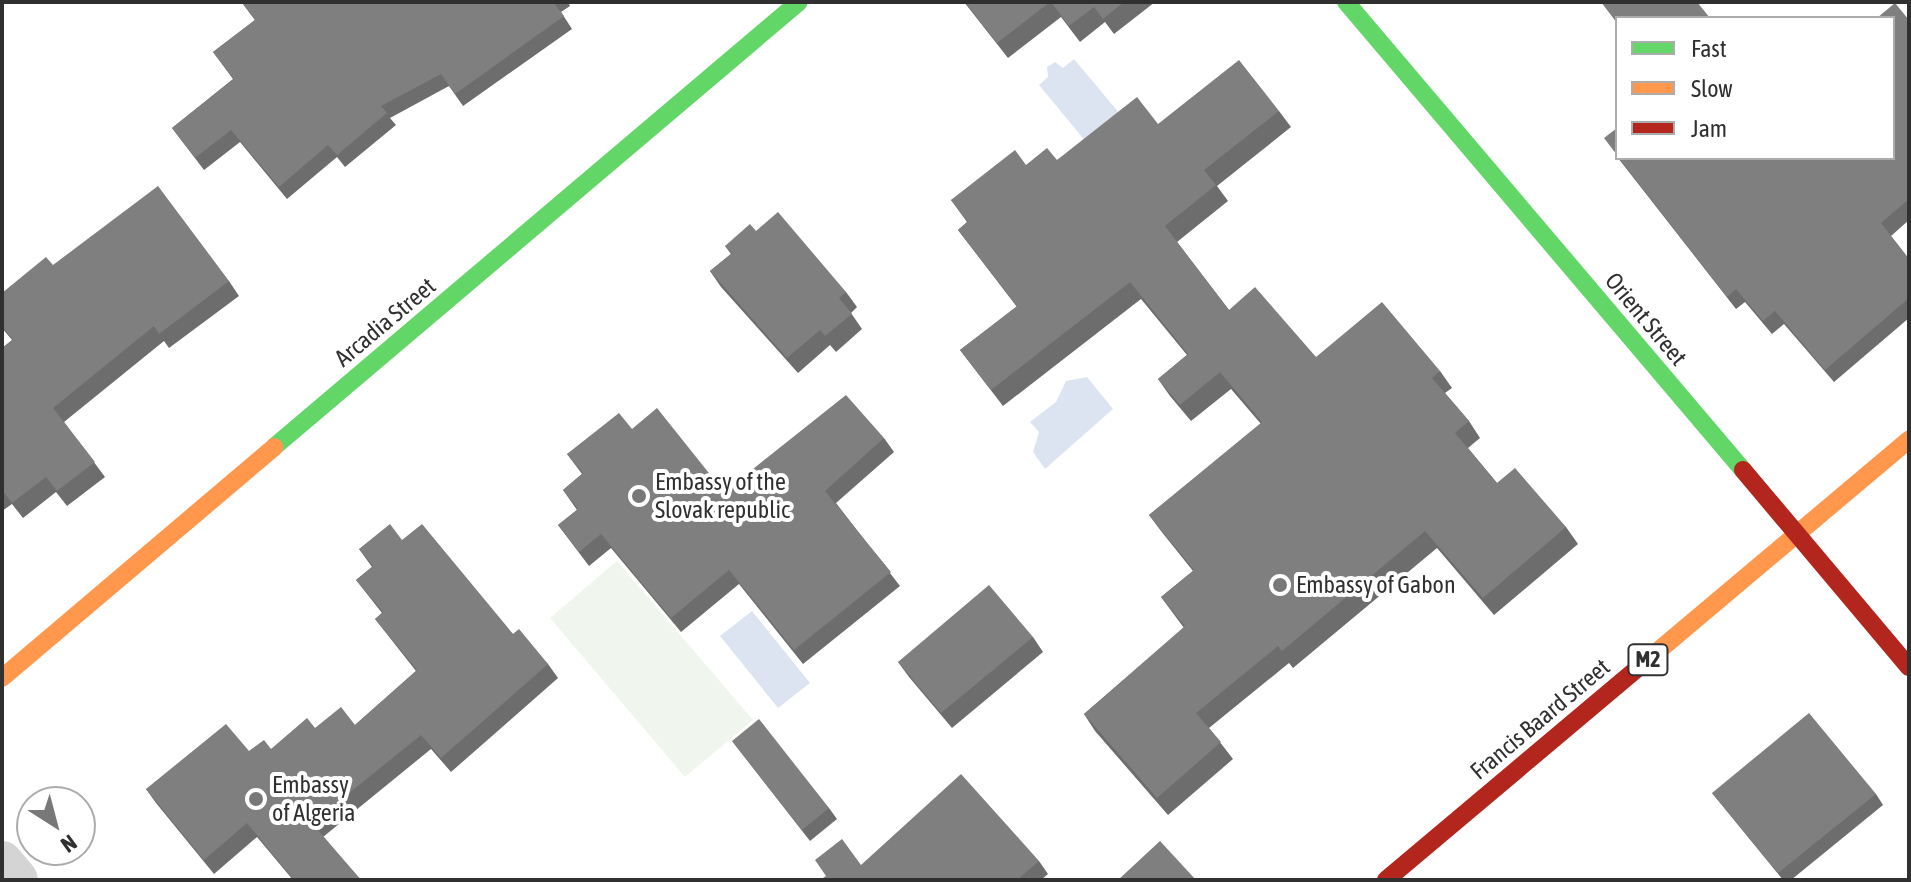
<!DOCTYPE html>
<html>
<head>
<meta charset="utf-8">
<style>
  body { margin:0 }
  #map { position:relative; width:1911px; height:882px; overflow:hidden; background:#fff; font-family:"Asap Condensed",sans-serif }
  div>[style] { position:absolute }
  .green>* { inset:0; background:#f0f5ed }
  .water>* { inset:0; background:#dce4f1 }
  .street>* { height:42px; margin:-21px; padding:0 21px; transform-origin:21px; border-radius:21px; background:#d4d4d4 }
  .fast>* { height:18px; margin:-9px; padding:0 9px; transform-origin:9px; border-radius:9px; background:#63d668 }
  .slow>* { height:18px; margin:-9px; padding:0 9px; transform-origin:9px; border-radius:9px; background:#ff974d }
  .jam>* { height:18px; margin:-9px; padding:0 9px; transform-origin:9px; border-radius:9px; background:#b3261e }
  .wall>* { inset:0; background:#6d6d6d }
  .building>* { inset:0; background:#7f7f7f }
  .dots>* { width:22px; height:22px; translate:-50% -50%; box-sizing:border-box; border:4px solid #fff; border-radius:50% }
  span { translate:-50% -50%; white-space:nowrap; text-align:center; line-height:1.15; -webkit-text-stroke:8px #fff; paint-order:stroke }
  .shield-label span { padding:2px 6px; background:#fff; border:2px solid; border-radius:6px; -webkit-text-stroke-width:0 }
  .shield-label { font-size:22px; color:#303030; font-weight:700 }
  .street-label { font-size:24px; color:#303030 }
  .poi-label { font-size:24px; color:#303030 }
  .left { translate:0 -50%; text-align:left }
  .frame { position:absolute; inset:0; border:4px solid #303030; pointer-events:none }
  .legend { position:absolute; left:1615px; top:16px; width:280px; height:144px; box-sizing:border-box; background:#fff; border:2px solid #acacac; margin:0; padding:10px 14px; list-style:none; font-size:24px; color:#303030 }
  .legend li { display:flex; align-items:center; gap:16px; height:40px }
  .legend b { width:40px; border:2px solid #acacac }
  .north { position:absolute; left:16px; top:786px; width:80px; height:80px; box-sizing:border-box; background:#fff; border:2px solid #acacac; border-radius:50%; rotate:144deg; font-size:22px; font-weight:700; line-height:32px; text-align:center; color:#303030 }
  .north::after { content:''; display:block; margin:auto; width:28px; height:36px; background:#787878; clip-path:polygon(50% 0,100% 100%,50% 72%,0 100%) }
</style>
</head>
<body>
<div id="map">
  <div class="green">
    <i style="clip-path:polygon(617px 561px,753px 720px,685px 777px,550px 618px)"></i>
  </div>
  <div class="water">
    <i style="clip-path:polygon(1074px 59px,1120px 114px,1087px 143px,1039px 85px,1048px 77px,1047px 67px,1055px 62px,1063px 68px)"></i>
    <i style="clip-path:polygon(1087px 377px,1113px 409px,1045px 469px,1033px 452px,1039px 432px,1030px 422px,1056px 402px,1066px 381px)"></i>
    <i style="clip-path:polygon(752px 611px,810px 683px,778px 708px,720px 636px)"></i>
  </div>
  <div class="street">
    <i style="left:2px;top:862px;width:23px;rotate:50deg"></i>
  </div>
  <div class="fast">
    <i style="left:1346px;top:2px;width:614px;rotate:49.69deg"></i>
    <i style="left:274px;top:447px;width:688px;rotate:-40.29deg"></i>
  </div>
  <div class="slow">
    <i style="left:1639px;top:667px;width:353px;rotate:-40.1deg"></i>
    <i style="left:2px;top:678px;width:357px;rotate:-40.3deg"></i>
  </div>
  <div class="jam">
    <i style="left:1743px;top:470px;width:258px;rotate:49.9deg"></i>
    <i style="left:1386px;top:880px;width:331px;rotate:-40.1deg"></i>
  </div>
  <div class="wall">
    <i style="clip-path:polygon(246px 2px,568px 2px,570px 6px,561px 12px,572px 29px,463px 106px,449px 86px,390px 118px,396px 125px,345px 167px,337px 157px,287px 199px,240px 142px,204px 170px,172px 128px,233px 79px,213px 52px,255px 20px,243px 4px)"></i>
    <i style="clip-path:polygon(964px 2px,1155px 2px,1114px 34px,1105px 22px,1080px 42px,1061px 17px,1008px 58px)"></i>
    <i style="clip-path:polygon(1909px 20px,1909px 220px,1891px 236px,1909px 259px,1909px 318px,1834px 382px,1784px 324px,1772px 334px,1745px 302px,1736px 309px,1618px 158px,1893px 158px)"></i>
    <i style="clip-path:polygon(1279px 111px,1291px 127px,1217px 186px,1228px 201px,1177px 242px,1229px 310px,1316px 357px,1440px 371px,1452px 388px,1445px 393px,1469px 421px,1480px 438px,1468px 448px,1497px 483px,1566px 527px,1578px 544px,1494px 615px,1437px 548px,1293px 668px,1289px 663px,1209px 728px,1233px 759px,1168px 815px,1095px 731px,1084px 714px,1184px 628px,1161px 597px,1193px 571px,1161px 531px,1149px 515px,1261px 424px,1231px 389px,1191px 421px,1170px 396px,1158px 379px,1187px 355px,1141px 299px,1003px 406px,960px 350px,1017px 307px,958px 230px,967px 222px,951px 200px,1026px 165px,1057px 160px,1158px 124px)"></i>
    <i style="clip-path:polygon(756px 231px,846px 292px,857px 307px,851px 313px,862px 329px,836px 352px,830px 345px,798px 373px,721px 287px,710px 271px,731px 254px,725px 246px)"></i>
    <i style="clip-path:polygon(53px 265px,229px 281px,239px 296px,169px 348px,164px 341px,64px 422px,105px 477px,67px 506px,56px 492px,23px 518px,12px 504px,2px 511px,2px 348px,12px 340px,2px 328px,2px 293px)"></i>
    <i style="clip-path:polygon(632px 429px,724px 492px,884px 438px,894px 452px,836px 503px,900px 586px,803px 664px,739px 584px,681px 632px,611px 548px,589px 566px,558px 525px,577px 510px,563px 490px,582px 474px,567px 454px)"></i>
    <i style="clip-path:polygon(402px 540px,548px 664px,558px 678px,451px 772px,431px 749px,323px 837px,361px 880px,293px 880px,257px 837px,214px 874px,156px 803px,146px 789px,249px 751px,271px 749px,315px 728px,355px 725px,416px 671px,375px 619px,382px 613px,356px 580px,372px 567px,359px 549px)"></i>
    <i style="clip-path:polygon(1033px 637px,1043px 652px,952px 728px,909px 677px,898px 662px)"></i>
    <i style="clip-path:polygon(732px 741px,829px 808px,837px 819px,810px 841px)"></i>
    <i style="clip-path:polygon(1712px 793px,1876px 794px,1883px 805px,1791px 880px,1783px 880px)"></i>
    <i style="clip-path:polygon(1039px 861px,1048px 874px,1041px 880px,820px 880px,861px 865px)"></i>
  </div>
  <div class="building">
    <i style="clip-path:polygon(246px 2px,553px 2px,564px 16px,455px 94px,441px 74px,381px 106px,387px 113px,337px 155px,328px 145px,279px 187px,231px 130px,195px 158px,172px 128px,234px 79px,213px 52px,255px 20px,243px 4px)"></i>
    <i style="clip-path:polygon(965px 2px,1050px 2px,997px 43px)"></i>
    <i style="clip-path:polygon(1051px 2px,1124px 2px,1103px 19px,1094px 7px,1069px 26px)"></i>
    <i style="clip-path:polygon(1601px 2px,1669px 2px,1670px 3px,1672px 2px,1697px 2px,1710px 18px,1617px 18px,1617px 23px)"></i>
    <i style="clip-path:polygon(1895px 3px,1909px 20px,1909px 199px,1881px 223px,1909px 259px,1909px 298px,1825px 370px,1775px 311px,1763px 321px,1736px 289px,1727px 297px,1619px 158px,1893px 158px,1893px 18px,1877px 18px)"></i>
    <i style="clip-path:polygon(1239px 60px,1279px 111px,1204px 170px,1216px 185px,1165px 226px,1229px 310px,1255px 287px,1316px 357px,1382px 302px,1440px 371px,1432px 378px,1469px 421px,1455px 433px,1497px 483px,1515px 468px,1566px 527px,1483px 598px,1425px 531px,1282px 651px,1278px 646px,1196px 713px,1221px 742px,1157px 798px,1084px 714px,1185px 626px,1161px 597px,1194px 570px,1149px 515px,1262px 422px,1220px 372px,1180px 405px,1158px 379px,1188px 354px,1130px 282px,991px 390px,960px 350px,1017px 306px,958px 230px,968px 222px,951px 200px,1015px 150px,1026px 165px,1047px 148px,1057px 160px,1137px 97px,1158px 124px)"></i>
    <i style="clip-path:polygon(1617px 128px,1617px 155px,1604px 138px)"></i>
    <i style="clip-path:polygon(158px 186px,229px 281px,159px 334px,154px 326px,53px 408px,95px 462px,57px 491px,46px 477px,12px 503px,2px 490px,2px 348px,13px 340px,2px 326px,2px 293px,46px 257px,53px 265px)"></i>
    <i style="clip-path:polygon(778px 212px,846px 292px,839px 298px,852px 314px,825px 336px,820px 330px,787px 358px,710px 271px,732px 253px,725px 246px,750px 224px,756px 231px)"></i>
    <i style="clip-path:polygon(846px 395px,884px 438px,825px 491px,891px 572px,794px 650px,729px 570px,671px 618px,601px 534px,579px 552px,558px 525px,578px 509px,563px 490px,583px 473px,567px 454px,619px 413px,632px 429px,657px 408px,724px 492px)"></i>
    <i style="clip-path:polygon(390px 524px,402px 540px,422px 524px,513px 634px,519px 629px,548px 664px,441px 758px,421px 735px,312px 823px,361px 880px,294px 880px,247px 823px,204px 860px,146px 789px,226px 724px,249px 751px,264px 740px,271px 749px,307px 718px,315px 728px,341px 707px,355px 725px,417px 670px,375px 619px,383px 612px,356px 580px,373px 566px,359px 549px)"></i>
    <i style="clip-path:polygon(989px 585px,1033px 637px,941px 713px,898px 662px)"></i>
    <i style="clip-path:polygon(1809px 713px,1876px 794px,1778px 873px,1712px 793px)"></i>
    <i style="clip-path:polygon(759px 719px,829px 808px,802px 830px,732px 741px)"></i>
    <i style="clip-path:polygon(961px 774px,1039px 861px,1017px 880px,820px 880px,826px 876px,815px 860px,842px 839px,861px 865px)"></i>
    <i style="clip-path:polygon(1160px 841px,1196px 880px,1118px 880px)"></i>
  </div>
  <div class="dots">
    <i style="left:639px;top:496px;background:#787878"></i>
    <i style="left:1280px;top:585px;background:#787878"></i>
    <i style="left:256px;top:799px;background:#787878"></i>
  </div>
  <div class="shield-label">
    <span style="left:1648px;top:660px">M2</span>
  </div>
  <div class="street-label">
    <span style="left:1646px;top:319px;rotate:50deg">Orient Street</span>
    <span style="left:385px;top:322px;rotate:-40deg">Arcadia Street</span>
    <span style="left:1540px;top:719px;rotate:-40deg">Francis Baard Street</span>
  </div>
  <div class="poi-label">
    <span class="left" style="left:655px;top:496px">Embassy of the<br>Slovak republic</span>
    <span class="left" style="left:1296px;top:585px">Embassy of Gabon</span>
    <span class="left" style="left:272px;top:799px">Embassy<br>of Algeria</span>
  </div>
  <div class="frame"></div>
  <ul class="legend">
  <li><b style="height:10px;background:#63d668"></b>Fast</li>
  <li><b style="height:10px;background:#ff974d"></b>Slow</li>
  <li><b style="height:10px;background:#b3261e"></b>Jam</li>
  </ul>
  <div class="north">N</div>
</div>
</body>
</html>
